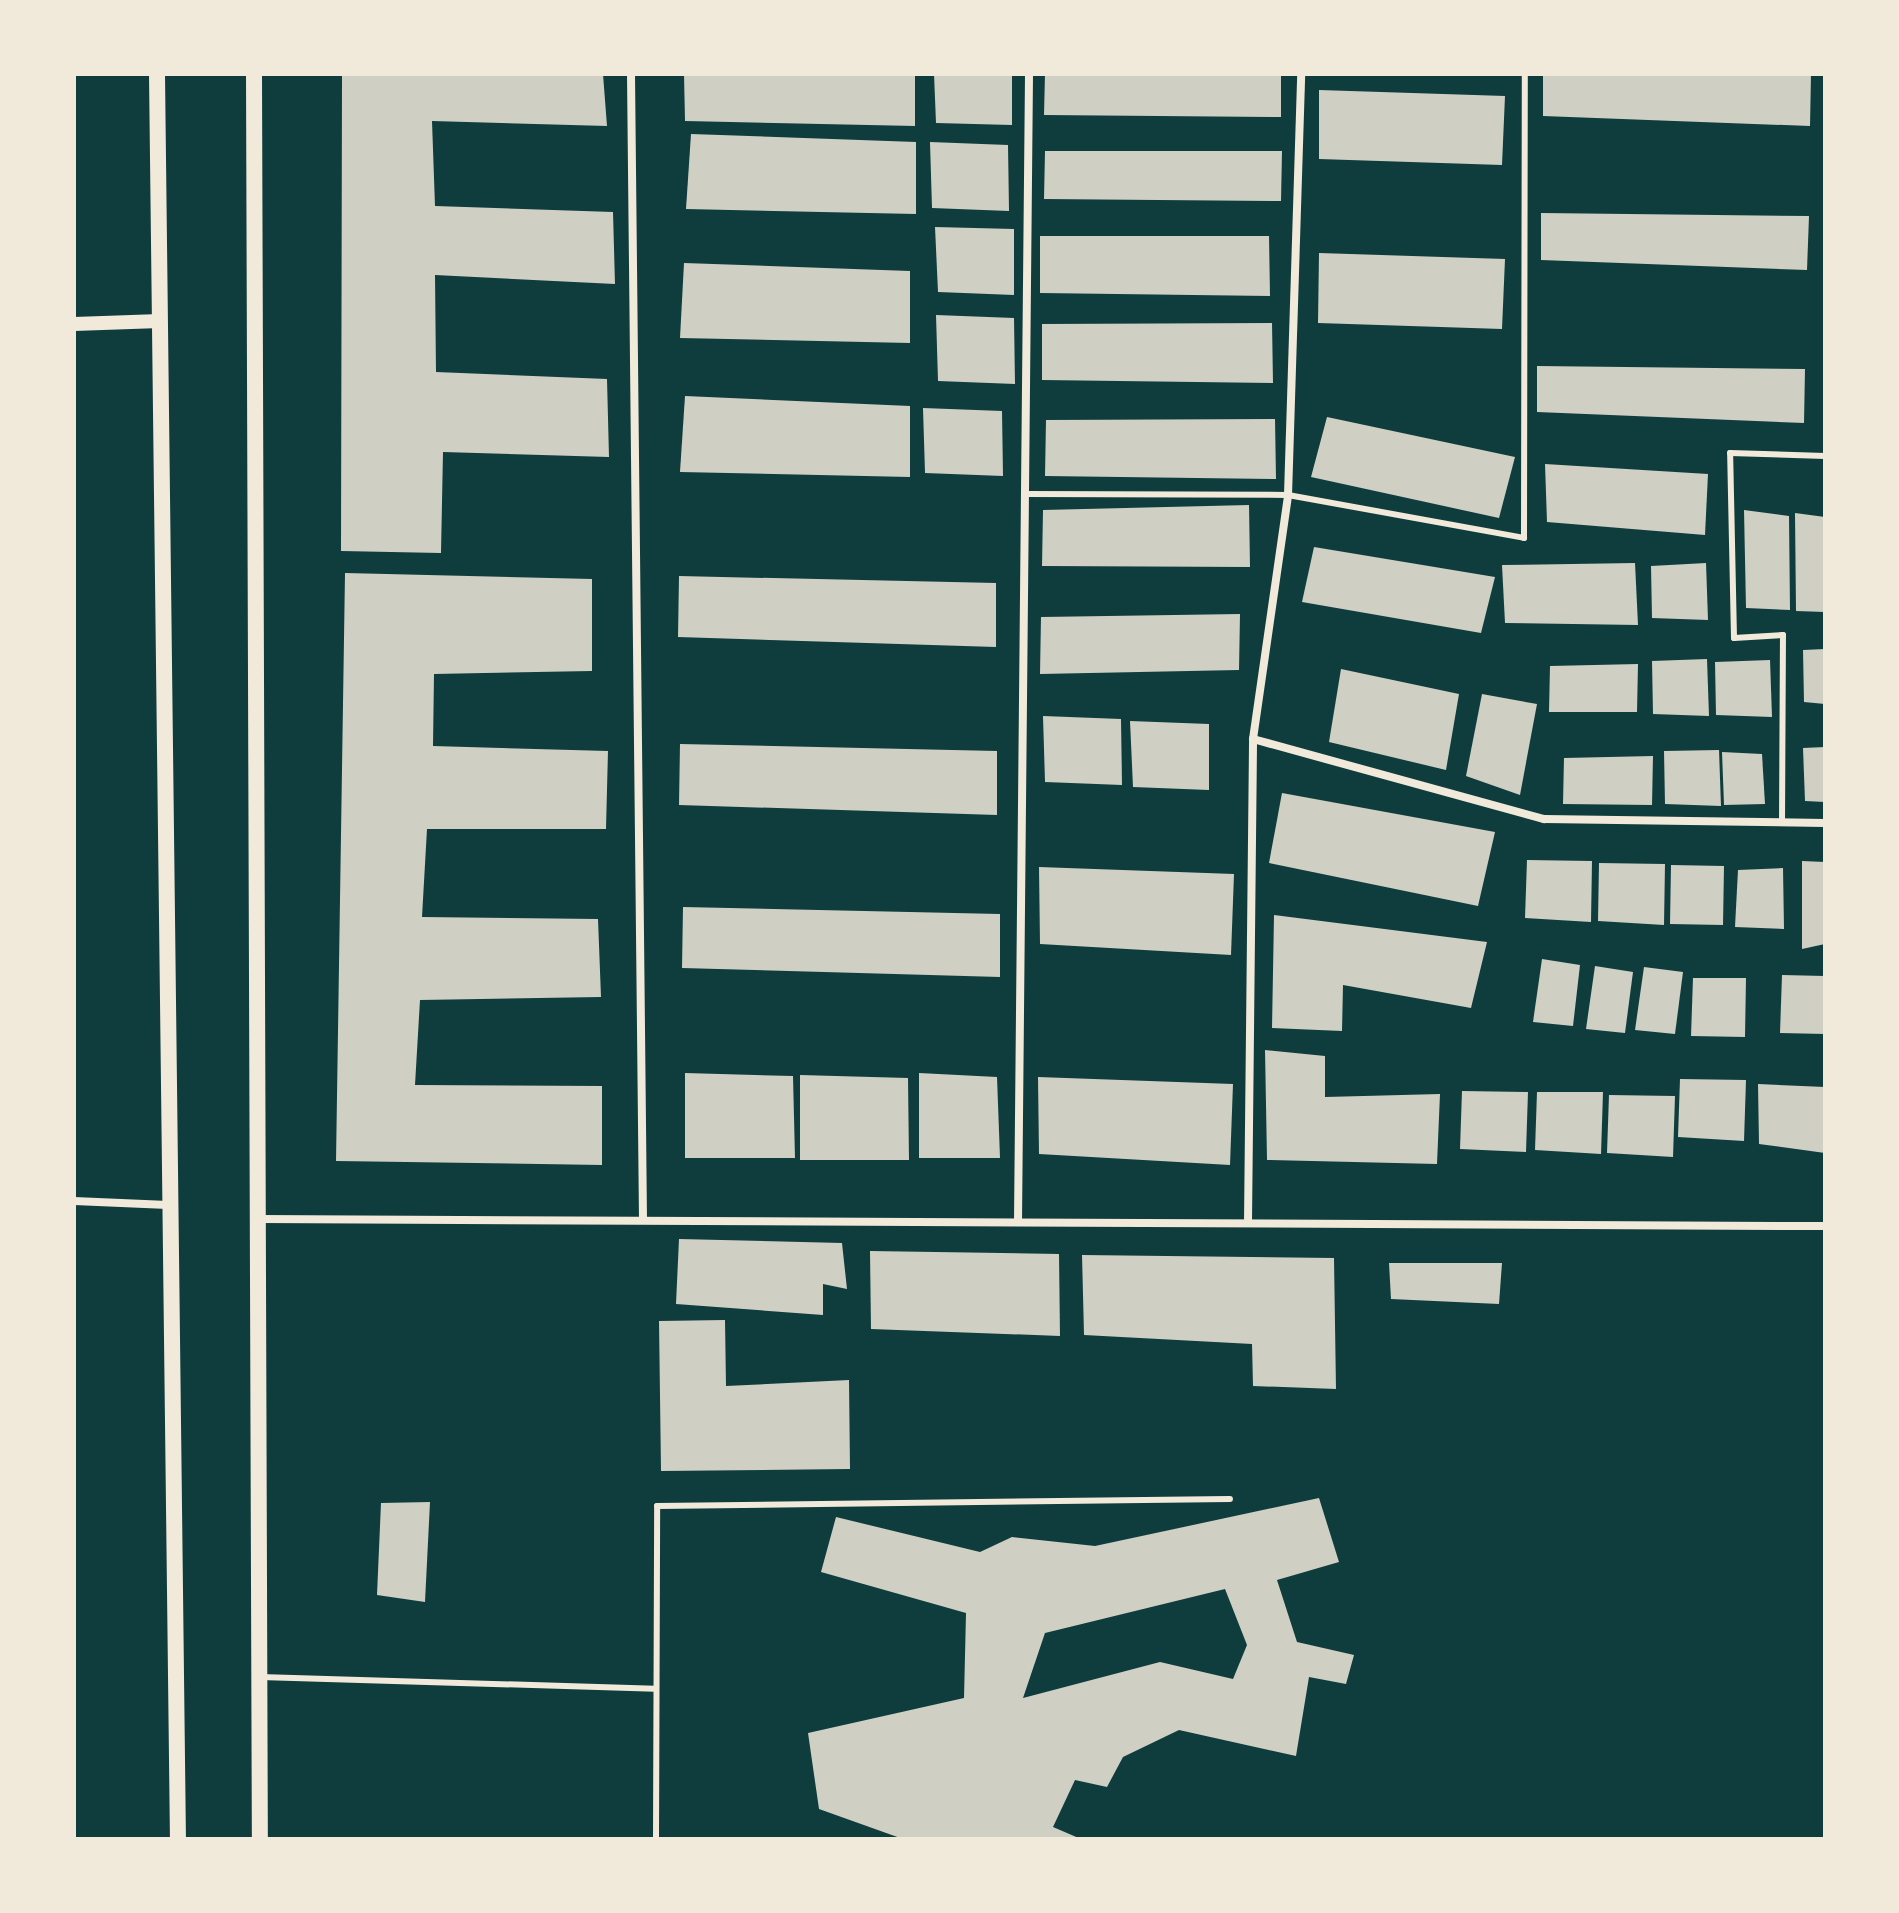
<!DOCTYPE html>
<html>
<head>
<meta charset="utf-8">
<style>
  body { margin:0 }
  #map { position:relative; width:1899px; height:1913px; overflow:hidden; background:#0f3d3e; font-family:Ubuntu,sans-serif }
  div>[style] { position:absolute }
  .building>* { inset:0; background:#cfcfc3 }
  .service>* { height:6px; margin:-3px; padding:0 3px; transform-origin:3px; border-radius:3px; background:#f1e9da }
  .minor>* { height:8px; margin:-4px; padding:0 4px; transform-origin:4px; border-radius:4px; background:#f1e9da }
  .tertiary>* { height:14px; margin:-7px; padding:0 7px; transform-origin:7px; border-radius:7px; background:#f1e9da }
  .secondary>* { height:16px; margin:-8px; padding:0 8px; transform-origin:8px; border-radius:8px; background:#f1e9da }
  span { translate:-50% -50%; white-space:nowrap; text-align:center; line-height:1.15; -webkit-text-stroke:8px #f1e9da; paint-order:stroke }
  .frame { position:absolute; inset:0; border:76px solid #f1e9da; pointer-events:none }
</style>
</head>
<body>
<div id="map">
  <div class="building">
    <i style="clip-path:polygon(342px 74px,603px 74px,607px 126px,432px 121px,435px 206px,613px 212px,615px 284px,435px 275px,436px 372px,607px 379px,609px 457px,443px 452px,441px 553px,341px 551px)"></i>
    <i style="clip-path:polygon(684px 74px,915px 74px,915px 126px,685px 121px)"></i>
    <i style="clip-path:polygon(934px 74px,1012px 74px,1012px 125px,936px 123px)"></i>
    <i style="clip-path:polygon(1045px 74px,1281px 74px,1281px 117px,1044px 115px)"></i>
    <i style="clip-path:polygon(1543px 74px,1811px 74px,1810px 126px,1543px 116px)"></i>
    <i style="clip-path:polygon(1319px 90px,1505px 96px,1502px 165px,1319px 159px)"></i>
    <i style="clip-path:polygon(691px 134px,916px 142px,916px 214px,686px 209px)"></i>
    <i style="clip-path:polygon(930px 142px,1008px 145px,1009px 211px,932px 208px)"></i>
    <i style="clip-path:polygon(1045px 151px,1282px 151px,1281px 201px,1044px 199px)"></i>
    <i style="clip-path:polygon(1541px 213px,1809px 216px,1807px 270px,1541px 260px)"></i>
    <i style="clip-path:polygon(935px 227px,1014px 229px,1014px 295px,938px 292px)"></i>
    <i style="clip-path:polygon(1040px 236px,1269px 236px,1270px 296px,1040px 293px)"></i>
    <i style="clip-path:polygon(1319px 253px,1505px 259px,1502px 329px,1318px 323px)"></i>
    <i style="clip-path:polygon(684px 263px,910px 271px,910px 343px,680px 338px)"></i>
    <i style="clip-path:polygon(936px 315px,1014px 318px,1015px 384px,938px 381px)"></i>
    <i style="clip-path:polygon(1272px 323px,1273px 383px,1042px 380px,1042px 324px)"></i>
    <i style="clip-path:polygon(1537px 366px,1805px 369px,1804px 423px,1537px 412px)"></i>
    <i style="clip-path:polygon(685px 396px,910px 406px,910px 477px,680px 472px)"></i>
    <i style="clip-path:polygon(923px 408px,1002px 411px,1003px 476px,925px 473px)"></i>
    <i style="clip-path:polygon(1327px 417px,1515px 457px,1499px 518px,1311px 477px)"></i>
    <i style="clip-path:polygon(1275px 419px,1276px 479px,1045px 476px,1046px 420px)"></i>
    <i style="clip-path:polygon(1545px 464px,1708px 474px,1705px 535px,1547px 522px)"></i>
    <i style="clip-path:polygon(1249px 505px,1250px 567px,1042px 566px,1043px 510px)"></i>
    <i style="clip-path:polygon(1744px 510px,1789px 516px,1790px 610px,1746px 608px)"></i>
    <i style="clip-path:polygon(1795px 513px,1825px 517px,1825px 612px,1796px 611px)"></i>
    <i style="clip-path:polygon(1314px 547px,1495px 577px,1481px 633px,1302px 602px)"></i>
    <i style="clip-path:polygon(1635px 563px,1638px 625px,1505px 623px,1502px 565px)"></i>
    <i style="clip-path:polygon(1706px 563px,1708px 620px,1652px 618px,1651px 566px)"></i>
    <i style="clip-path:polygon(345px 573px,592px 579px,592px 671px,434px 674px,433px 746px,608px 751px,606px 829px,427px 829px,422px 917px,598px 919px,601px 997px,420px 1000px,415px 1085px,602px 1086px,602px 1165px,336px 1161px)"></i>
    <i style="clip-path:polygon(679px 576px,996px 583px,996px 647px,678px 637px)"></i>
    <i style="clip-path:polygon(1240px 614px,1239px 670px,1040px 674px,1041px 617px)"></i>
    <i style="clip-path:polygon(1825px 649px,1825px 704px,1804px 702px,1803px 650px)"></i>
    <i style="clip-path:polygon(1707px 659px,1709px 716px,1653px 714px,1652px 661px)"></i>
    <i style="clip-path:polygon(1770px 660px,1772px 717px,1716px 715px,1715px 662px)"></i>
    <i style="clip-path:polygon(1638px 664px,1637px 712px,1549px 712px,1550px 666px)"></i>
    <i style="clip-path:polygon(1341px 669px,1459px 694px,1446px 770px,1329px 742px)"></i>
    <i style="clip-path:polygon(1482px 694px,1537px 704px,1520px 795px,1466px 776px)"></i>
    <i style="clip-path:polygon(1043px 716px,1121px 719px,1122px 785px,1045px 782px)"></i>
    <i style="clip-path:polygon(1130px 721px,1209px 724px,1209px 790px,1133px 787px)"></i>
    <i style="clip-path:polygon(680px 744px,997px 751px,997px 815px,679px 805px)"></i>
    <i style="clip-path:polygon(1825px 747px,1825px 802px,1805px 801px,1803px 748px)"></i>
    <i style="clip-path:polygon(1719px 750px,1721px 806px,1665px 804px,1664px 751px)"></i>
    <i style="clip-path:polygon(1722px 752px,1762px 754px,1765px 804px,1724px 805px)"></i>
    <i style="clip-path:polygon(1653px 756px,1652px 805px,1563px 804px,1564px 758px)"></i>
    <i style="clip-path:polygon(1282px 793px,1495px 832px,1478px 906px,1269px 863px)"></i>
    <i style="clip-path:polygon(1527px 860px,1592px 861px,1591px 922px,1525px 918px)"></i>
    <i style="clip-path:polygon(1802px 861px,1825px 862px,1825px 944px,1802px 949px)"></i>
    <i style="clip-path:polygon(1599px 863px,1665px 864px,1664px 925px,1598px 921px)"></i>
    <i style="clip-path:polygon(1671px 865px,1724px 866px,1723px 925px,1670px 924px)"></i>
    <i style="clip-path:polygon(1039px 867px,1234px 874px,1231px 955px,1040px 944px)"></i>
    <i style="clip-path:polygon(1783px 868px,1784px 929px,1735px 927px,1738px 870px)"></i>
    <i style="clip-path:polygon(683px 907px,1000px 914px,1000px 977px,682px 968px)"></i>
    <i style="clip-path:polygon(1274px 915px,1487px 942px,1471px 1008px,1343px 985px,1342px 1031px,1272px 1028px)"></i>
    <i style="clip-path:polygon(1542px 959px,1580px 965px,1573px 1026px,1533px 1022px)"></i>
    <i style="clip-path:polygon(1595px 966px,1633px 972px,1625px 1033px,1586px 1029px)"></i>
    <i style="clip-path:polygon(1644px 967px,1683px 972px,1675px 1034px,1635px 1030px)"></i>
    <i style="clip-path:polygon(1782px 975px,1825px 976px,1825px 1034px,1780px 1033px)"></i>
    <i style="clip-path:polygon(1693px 978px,1746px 978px,1745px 1037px,1691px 1036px)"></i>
    <i style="clip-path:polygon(1265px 1050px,1325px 1056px,1325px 1097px,1440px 1094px,1437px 1164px,1267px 1160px)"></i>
    <i style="clip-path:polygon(685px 1073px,793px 1076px,795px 1158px,685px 1158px)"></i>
    <i style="clip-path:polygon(919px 1073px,997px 1077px,1000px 1158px,919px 1158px)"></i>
    <i style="clip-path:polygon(800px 1075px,908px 1078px,909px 1160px,800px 1160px)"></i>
    <i style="clip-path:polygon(1038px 1077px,1233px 1084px,1230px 1165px,1039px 1154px)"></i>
    <i style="clip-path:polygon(1680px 1079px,1746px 1080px,1744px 1141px,1678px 1137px)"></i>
    <i style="clip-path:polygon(1758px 1084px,1825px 1087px,1825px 1153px,1759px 1144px)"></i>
    <i style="clip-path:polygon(1462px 1091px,1528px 1092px,1526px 1152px,1460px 1149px)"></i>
    <i style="clip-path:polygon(1537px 1092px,1603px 1092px,1601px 1154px,1535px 1150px)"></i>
    <i style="clip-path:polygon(1609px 1095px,1675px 1096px,1673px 1157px,1607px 1153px)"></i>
    <i style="clip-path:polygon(679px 1239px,842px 1243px,847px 1289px,823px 1284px,823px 1315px,676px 1304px)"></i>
    <i style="clip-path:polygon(870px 1251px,1059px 1254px,1060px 1336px,871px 1329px)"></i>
    <i style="clip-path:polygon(1082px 1255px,1334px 1258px,1336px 1389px,1253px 1386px,1252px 1344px,1084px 1335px)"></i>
    <i style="clip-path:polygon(1389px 1263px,1502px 1263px,1499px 1304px,1391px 1299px)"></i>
    <i style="clip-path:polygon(725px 1320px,726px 1386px,849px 1380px,850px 1469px,661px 1471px,659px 1321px)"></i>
    <i style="clip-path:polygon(evenodd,1319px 1498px,1339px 1562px,1277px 1580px,1297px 1642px,1354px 1655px,1346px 1684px,1309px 1677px,1296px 1756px,1179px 1730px,1123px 1757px,1107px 1787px,1075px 1780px,1053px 1827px,1081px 1839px,903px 1839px,819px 1809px,808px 1733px,964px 1698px,966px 1613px,821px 1572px,836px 1517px,980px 1552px,1012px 1537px,1095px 1546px,1319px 1498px,1225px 1589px,1247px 1645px,1233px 1679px,1160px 1662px,1023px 1698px,1045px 1633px,1225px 1589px)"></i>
    <i style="clip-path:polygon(430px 1502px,425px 1602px,377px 1595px,381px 1503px)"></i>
  </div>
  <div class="service">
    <i style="left:1025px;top:494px;width:263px;rotate:0.2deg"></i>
    <i style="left:1288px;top:495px;width:240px;rotate:10.3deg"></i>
    <i style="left:1524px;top:538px;width:464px;rotate:-89.9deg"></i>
    <i style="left:1782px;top:822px;width:187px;rotate:-89.7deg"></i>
    <i style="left:1783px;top:635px;width:49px;rotate:176.5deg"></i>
    <i style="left:1734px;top:638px;width:185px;rotate:-91.2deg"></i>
    <i style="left:1730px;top:453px;width:95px;rotate:1.8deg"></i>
    <i style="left:260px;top:1677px;width:395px;rotate:1.7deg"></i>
    <i style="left:656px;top:1839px;width:333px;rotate:-89.8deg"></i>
    <i style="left:657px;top:1506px;width:573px;rotate:-0.7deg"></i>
  </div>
  <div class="minor">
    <i style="left:631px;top:74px;width:1144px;rotate:89.4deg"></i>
    <i style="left:1253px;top:739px;width:302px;rotate:15.4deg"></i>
    <i style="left:1544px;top:819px;width:281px;rotate:0.8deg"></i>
    <i style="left:74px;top:1201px;width:94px;rotate:2.4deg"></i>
    <i style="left:258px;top:1219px;width:1567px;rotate:0.26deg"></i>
    <i style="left:1018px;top:1221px;width:1147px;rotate:-89.45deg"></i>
    <i style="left:1248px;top:1222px;width:483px;rotate:-89.4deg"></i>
    <i style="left:1253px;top:739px;width:246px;rotate:-81.8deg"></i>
    <i style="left:1288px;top:495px;width:421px;rotate:-88.2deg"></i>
  </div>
  <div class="tertiary">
    <i style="left:74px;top:324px;width:86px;rotate:-2deg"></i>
  </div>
  <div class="secondary">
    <i style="left:157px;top:74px;width:1765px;rotate:89.32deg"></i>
    <i style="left:254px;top:74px;width:1765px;rotate:89.81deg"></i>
  </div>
  <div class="frame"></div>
</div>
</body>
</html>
